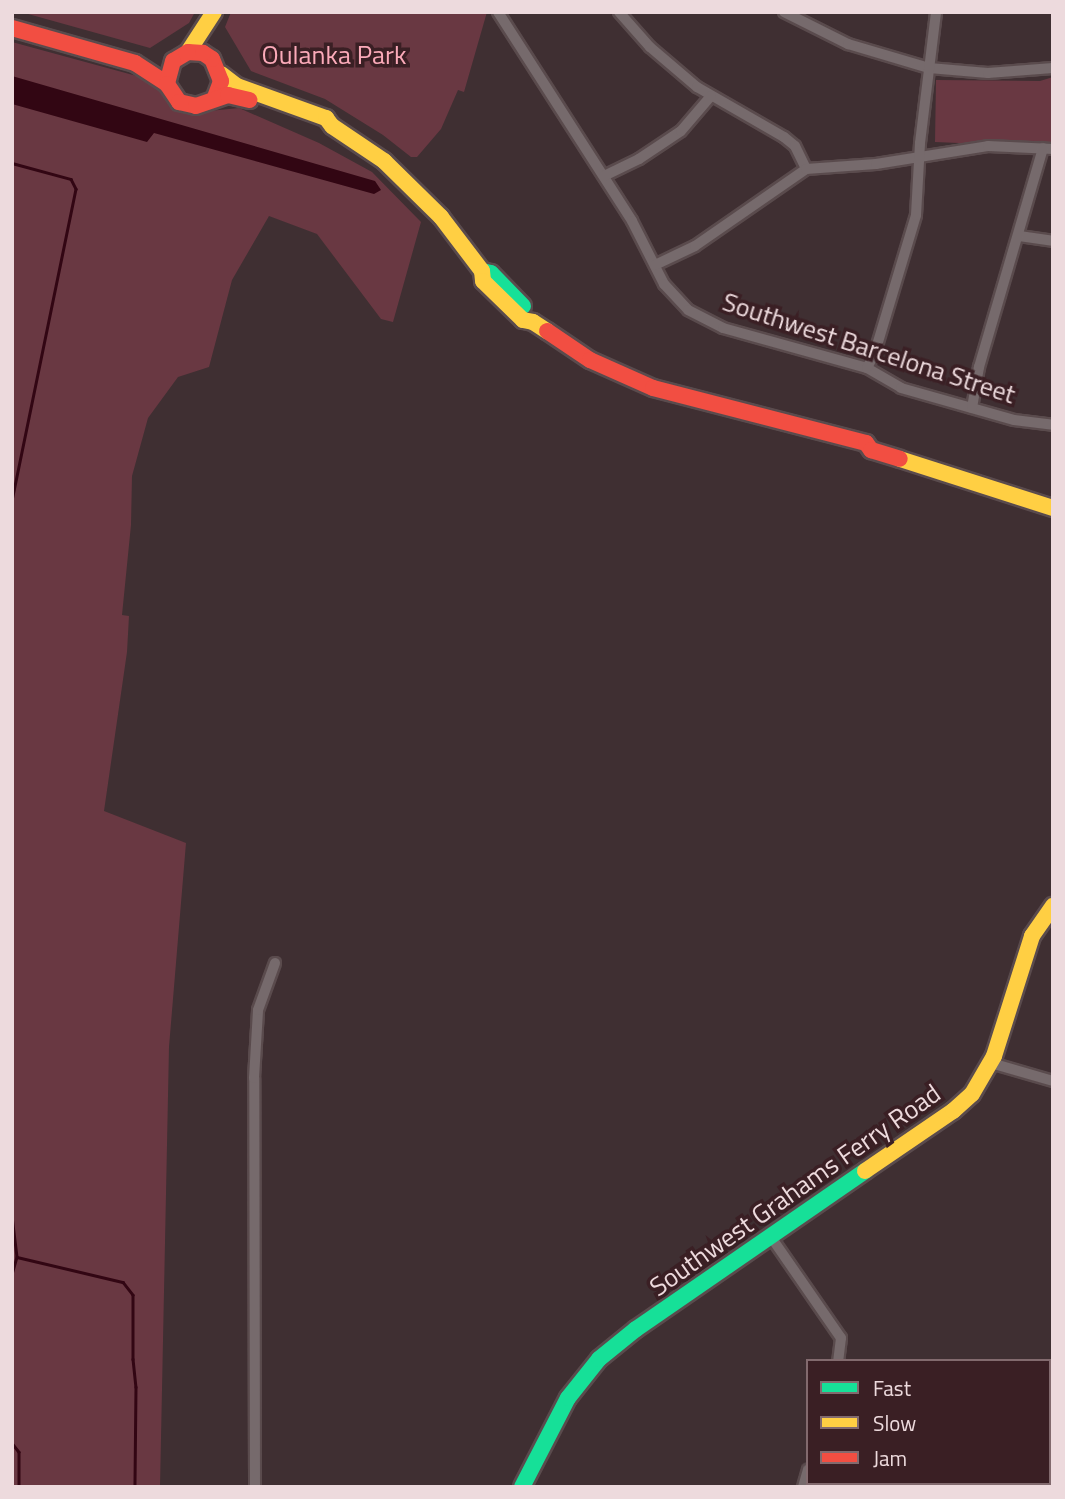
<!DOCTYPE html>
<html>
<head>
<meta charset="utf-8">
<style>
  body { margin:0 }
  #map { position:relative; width:1065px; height:1499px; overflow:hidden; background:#3f2f32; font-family:"Titillium Web",sans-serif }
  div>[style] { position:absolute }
  .green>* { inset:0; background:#693842 }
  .water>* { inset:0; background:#320613 }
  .stream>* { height:2.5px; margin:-1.25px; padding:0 1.25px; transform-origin:1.25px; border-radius:1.25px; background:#320613 }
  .roads { filter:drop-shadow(2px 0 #5a4b4d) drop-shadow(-2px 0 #5a4b4d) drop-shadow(0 2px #5a4b4d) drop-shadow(0 -2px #5a4b4d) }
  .street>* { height:10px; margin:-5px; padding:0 5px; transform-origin:5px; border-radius:5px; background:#766a6c }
  .fast>* { height:16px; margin:-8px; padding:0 8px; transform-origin:8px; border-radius:8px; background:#16e098 }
  .slow>* { height:16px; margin:-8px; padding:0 8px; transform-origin:8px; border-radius:8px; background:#ffcf43 }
  .jam>* { height:16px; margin:-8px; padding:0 8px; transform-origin:8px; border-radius:8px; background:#f24e42 }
  span { translate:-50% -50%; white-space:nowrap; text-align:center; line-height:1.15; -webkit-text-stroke:7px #3a1f24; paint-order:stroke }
  .park-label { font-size:26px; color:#fbaab9 }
  .street-label { font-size:26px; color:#eddadd }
  .frame { position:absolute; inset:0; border:14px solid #eddadd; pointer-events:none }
  .legend { position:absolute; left:806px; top:1359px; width:245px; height:126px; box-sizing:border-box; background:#3a1f24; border:2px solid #826a6e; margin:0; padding:9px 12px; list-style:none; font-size:21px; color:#eddadd }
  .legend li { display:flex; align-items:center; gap:14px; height:35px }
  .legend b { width:35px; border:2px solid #826a6e }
</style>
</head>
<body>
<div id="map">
  <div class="green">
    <i style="clip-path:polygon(21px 12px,195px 12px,189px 23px,150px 48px)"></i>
    <i style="clip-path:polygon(231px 12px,487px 12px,464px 92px,458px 90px,441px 129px,417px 157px,411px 157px,383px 135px,325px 99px,251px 71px,225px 27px)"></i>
    <i style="clip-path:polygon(12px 42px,144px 78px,158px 85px,175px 108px,189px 113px,239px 108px,319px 143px,372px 172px,421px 222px,393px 322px,381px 319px,317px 234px,269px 216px,232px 280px,209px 367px,178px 377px,148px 418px,132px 476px,131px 525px,122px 615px,129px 616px,127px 652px,104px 811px,186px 843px,169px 1047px,160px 1487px,12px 1487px)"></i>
    <i style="clip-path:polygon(1053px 77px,1053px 147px,935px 142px,936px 80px,1040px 81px)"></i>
  </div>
  <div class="water">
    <i style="clip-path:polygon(12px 76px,375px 181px,381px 190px,374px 194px,154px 133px,147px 142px,12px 104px)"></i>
  </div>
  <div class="stream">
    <i style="left:12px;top:163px;width:61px;rotate:15.2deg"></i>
    <i style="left:71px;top:179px;width:11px;rotate:63deg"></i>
    <i style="left:76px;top:189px;width:318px;rotate:101.6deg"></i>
    <i style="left:12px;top:1216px;width:41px;rotate:83deg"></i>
    <i style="left:17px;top:1257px;width:19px;rotate:106deg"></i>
    <i style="left:17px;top:1257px;width:109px;rotate:13.3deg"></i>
    <i style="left:123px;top:1282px;width:16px;rotate:52deg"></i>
    <i style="left:133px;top:1295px;width:64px;rotate:90deg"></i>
    <i style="left:133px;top:1359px;width:28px;rotate:84deg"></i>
    <i style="left:136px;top:1387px;width:100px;rotate:90.6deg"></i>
    <i style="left:12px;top:1443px;width:11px;rotate:52deg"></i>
    <i style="left:19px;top:1452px;width:35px;rotate:90deg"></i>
  </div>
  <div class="roads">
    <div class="street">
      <i style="left:498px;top:12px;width:248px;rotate:57.3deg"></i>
      <i style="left:632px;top:221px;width:71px;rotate:63.1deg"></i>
      <i style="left:664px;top:284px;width:35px;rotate:47deg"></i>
      <i style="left:688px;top:310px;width:39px;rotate:27deg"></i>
      <i style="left:723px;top:328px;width:149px;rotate:15.5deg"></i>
      <i style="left:867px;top:368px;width:39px;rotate:30deg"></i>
      <i style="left:901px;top:388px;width:117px;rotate:15.8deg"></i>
      <i style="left:1014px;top:420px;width:39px;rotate:7deg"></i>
      <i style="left:619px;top:12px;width:47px;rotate:48.5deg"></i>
      <i style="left:650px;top:47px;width:62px;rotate:40.4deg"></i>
      <i style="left:697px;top:87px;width:100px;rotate:29.9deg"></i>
      <i style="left:784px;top:137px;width:14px;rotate:39deg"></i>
      <i style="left:795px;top:146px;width:25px;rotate:64deg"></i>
      <i style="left:784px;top:12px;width:72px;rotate:26.6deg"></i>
      <i style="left:848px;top:44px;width:84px;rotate:16.5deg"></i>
      <i style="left:929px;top:68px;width:59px;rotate:4.8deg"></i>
      <i style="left:988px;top:73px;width:65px;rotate:-4.4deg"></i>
      <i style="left:604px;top:176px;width:39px;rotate:-26deg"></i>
      <i style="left:639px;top:159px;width:50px;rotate:-33.7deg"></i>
      <i style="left:681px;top:131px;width:46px;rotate:-49.4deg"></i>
      <i style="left:1019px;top:236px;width:34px;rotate:8deg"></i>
      <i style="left:655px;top:265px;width:44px;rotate:-25.4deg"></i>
      <i style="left:695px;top:246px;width:135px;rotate:-34.7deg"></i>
      <i style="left:806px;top:169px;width:70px;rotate:-4.1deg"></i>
      <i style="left:876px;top:164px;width:113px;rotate:-9.1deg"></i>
      <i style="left:988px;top:146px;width:65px;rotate:2.6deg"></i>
      <i style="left:867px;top:368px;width:18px;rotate:-63deg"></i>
      <i style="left:875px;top:352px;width:143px;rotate:-73.3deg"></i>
      <i style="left:916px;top:215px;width:72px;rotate:-86.8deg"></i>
      <i style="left:920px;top:143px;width:132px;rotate:-83deg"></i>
      <i style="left:972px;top:408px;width:42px;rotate:-80.3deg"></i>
      <i style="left:979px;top:367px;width:228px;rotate:-73.7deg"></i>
      <i style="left:991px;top:1063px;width:65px;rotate:16.2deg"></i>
      <i style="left:771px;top:1237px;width:123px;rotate:55.3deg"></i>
      <i style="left:841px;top:1338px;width:23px;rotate:97deg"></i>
      <i style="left:255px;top:1487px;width:409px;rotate:-90.1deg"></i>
      <i style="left:254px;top:1078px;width:68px;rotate:-86.6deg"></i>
      <i style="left:258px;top:1010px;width:50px;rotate:-70.1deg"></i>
      <i style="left:803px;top:1487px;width:18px;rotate:-74deg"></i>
    </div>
    <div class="fast">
      <i style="left:482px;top:271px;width:9px;rotate:13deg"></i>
      <i style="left:491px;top:273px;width:46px;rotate:45.9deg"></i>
      <i style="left:522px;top:1487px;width:100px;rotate:-62.7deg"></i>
      <i style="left:568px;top:1398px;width:50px;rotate:-51.5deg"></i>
      <i style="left:599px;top:1359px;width:48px;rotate:-39deg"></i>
      <i style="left:636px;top:1329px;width:278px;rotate:-34.6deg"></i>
    </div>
    <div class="slow">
      <i style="left:188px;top:52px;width:48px;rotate:-57deg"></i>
      <i style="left:221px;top:74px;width:20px;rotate:37deg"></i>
      <i style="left:237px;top:86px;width:95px;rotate:19.8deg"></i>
      <i style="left:326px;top:118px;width:10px;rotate:53deg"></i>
      <i style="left:332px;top:126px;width:63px;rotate:33.9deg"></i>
      <i style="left:384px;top:161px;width:80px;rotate:44.5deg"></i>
      <i style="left:441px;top:217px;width:68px;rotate:52.8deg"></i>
      <i style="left:482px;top:271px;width:10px;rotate:84deg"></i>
      <i style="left:483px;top:281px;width:56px;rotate:44.3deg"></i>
      <i style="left:523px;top:320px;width:10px;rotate:11deg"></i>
      <i style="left:533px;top:322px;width:17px;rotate:33deg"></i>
      <i style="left:900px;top:459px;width:161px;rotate:17.8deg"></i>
      <i style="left:865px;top:1171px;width:107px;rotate:-34.3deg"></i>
      <i style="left:953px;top:1111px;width:25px;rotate:-42deg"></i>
      <i style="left:972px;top:1094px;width:44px;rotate:-59.9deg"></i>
      <i style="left:994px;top:1056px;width:126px;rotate:-72.4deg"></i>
      <i style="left:1032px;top:936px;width:37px;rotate:-55deg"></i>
    </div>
    <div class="jam">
      <i style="left:12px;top:28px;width:128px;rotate:15.9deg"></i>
      <i style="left:135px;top:63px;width:38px;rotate:33deg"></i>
      <i style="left:215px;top:97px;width:17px;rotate:-69deg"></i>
      <i style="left:221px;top:81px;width:24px;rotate:-112deg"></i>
      <i style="left:212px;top:59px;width:11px;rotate:-146deg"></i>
      <i style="left:203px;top:53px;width:15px;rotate:-176deg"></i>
      <i style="left:188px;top:52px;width:17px;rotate:149deg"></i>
      <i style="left:173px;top:61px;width:24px;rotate:105deg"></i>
      <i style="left:167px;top:84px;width:22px;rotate:56deg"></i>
      <i style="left:179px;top:102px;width:17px;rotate:13deg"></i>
      <i style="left:196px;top:106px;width:34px;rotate:-19deg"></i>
      <i style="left:228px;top:95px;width:22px;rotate:13deg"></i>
      <i style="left:547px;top:331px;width:52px;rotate:34deg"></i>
      <i style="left:590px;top:360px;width:69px;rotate:24deg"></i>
      <i style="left:653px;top:388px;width:220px;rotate:14.5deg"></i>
      <i style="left:866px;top:443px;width:9px;rotate:54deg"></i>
      <i style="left:871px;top:450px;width:30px;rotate:17deg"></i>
    </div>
  </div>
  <div class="park-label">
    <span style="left:334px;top:55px">Oulanka Park</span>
  </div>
  <div class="street-label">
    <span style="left:869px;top:348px;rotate:18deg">Southwest Barcelona Street</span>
    <span style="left:795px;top:1190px;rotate:-35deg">Southwest Grahams Ferry Road</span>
  </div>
  <div class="frame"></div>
  <ul class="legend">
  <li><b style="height:9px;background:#16e098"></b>Fast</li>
  <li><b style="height:9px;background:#ffcf43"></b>Slow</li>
  <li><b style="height:9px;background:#f24e42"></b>Jam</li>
  </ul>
</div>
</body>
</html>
